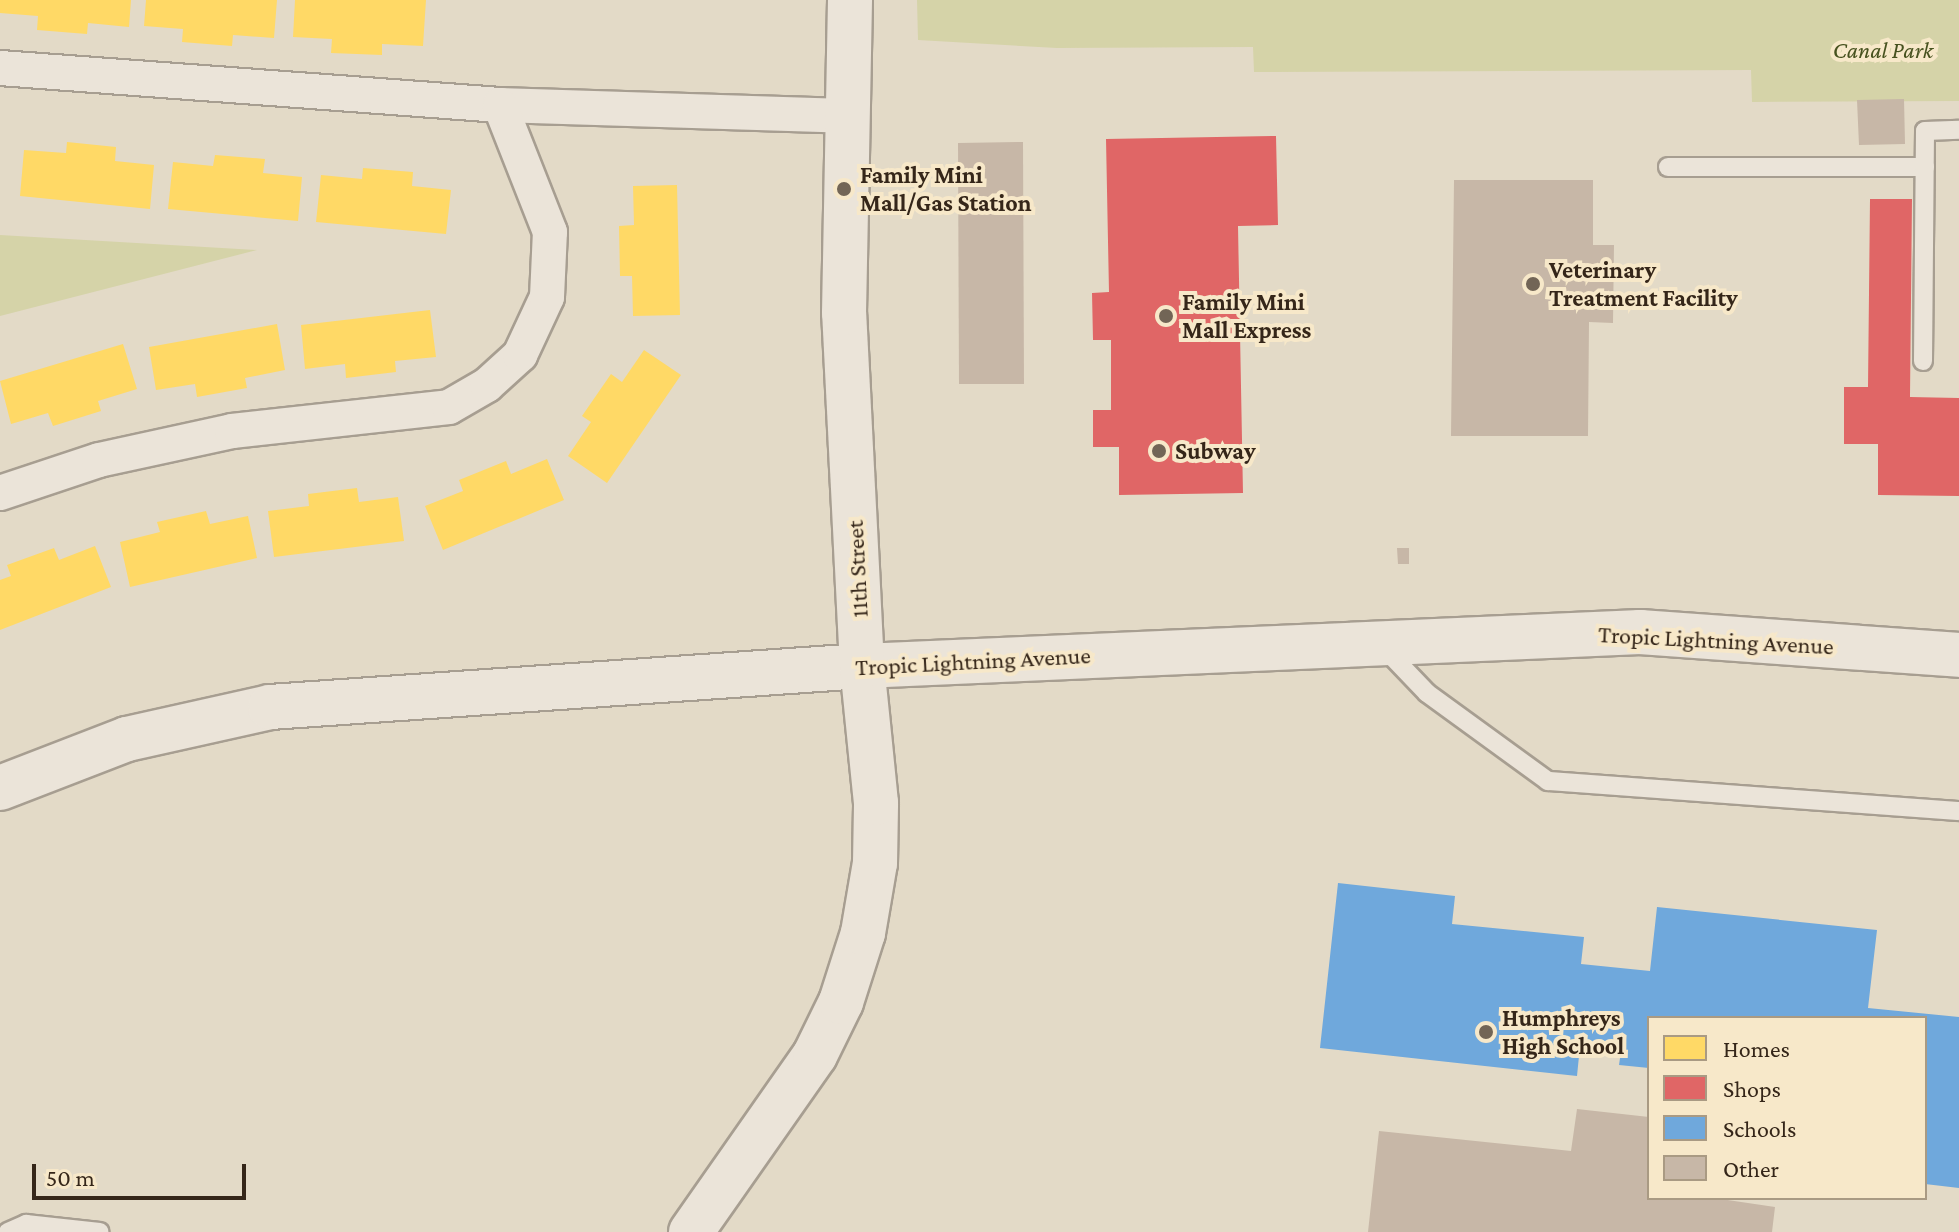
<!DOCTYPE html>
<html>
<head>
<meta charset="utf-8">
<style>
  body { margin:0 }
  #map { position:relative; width:1959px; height:1232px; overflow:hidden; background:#e3dac7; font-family:"Crimson Pro",serif }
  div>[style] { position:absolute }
  .green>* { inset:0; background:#d5d3a8 }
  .homes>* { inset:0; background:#ffd966 }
  .shops>* { inset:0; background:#e06666 }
  .schools>* { inset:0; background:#6fa8dc }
  .building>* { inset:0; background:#c7b7a7 }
  .roads { filter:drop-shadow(2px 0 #a79e91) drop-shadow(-2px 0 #a79e91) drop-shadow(0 2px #a79e91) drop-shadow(0 -2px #a79e91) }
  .lane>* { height:18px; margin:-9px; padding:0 9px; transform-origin:9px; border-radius:9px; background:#ebe4d9 }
  .street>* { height:34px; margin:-17px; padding:0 17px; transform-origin:17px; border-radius:17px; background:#ebe4d9 }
  .secondary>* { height:44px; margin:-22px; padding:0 22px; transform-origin:22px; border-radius:22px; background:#ebe4d9 }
  .dots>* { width:22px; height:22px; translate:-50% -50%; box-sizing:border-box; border:4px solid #f7e8c9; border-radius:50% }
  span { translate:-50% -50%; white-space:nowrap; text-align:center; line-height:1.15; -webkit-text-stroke:8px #f7e8c9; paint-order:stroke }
  .park-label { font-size:24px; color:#47521f; font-style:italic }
  .poi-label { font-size:24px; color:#352619; font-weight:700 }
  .left { translate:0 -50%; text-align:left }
  .street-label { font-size:24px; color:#352619 }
  .legend { position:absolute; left:1647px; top:1016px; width:280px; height:184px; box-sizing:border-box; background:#f7e8c9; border:2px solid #a99a83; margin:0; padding:10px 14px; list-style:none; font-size:24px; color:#352619 }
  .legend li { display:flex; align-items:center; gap:16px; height:40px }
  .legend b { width:40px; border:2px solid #a99a83 }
  .scale { position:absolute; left:32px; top:1164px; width:214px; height:36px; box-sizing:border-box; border:4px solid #352619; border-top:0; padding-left:10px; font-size:24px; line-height:28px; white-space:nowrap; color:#352619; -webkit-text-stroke:6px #f7e8c9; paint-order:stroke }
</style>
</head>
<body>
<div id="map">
  <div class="green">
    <i style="clip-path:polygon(917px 0,1959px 0,1959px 101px,1752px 102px,1751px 70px,1254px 72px,1253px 47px,1057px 48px,918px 40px)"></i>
    <i style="clip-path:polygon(0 235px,257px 250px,0 316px)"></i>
  </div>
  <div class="homes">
    <i style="clip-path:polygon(0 0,131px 0,129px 27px,88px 23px,87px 34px,37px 30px,38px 16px,0 13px)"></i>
    <i style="clip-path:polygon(146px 0,277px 0,274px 38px,233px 35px,232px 46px,182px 42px,183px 29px,144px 26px)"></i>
    <i style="clip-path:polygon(295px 0,426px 0,423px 46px,382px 44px,382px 55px,331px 53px,332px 39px,293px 37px)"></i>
    <i style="clip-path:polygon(67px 142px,116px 147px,115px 161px,154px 165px,150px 209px,20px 196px,24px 150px,66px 153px)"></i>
    <i style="clip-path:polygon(215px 155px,265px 159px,263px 173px,302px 177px,298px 221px,168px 209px,173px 162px,213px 166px)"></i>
    <i style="clip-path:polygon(363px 168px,413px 172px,412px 186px,451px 190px,446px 234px,316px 222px,321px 175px,362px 179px)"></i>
    <i style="clip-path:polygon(677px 185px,680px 315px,633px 316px,632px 276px,620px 276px,619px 226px,634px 225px,633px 186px)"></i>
    <i style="clip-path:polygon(430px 310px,436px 357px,395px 361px,396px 372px,346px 378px,345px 364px,305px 369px,301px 325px)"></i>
    <i style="clip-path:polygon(277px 324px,285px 370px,245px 378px,247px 388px,197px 397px,195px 384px,156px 390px,149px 347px)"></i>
    <i style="clip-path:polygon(123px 344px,137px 389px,98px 401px,101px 411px,53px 426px,48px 413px,11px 424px,0 381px)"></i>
    <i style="clip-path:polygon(644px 350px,681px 375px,607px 483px,568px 456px,591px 422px,582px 416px,611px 374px,622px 382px)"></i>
    <i style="clip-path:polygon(547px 459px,564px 500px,443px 550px,425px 506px,463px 491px,459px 480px,506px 461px,511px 474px)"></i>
    <i style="clip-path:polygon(357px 488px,359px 502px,398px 497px,404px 541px,274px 557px,268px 511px,309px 506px,308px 494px)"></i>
    <i style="clip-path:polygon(206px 511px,210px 524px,248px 516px,257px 558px,130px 587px,120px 542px,160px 532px,157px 522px)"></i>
    <i style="clip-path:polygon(95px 546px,111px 587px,0 630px,0 580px,11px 576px,7px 565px,54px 548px,59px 560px)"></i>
  </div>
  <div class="shops">
    <i style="clip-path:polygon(1276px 136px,1278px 225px,1238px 226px,1243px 493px,1119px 495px,1119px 447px,1093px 447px,1093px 410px,1111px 410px,1111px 340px,1093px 340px,1092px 293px,1109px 292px,1106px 139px)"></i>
    <i style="clip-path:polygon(1870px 199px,1912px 199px,1910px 397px,1959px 398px,1959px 496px,1878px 495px,1878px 444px,1844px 444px,1844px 387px,1868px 387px)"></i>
  </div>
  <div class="schools">
    <i style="clip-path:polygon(1338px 883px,1455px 896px,1452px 924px,1584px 937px,1581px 964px,1650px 971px,1657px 907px,1877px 930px,1868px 1008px,1959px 1017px,1959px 1188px,1925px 1184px,1925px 1018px,1649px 1018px,1649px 1068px,1619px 1065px,1621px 1051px,1580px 1046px,1577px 1076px,1320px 1048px)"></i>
  </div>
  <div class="building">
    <i style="clip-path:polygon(1904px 99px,1905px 144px,1859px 145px,1857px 100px)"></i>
    <i style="clip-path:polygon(1023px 142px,1024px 384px,959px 384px,958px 143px)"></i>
    <i style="clip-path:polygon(1454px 180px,1593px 180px,1593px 245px,1614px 245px,1613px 323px,1589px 322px,1588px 436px,1451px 436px)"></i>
    <i style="clip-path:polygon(1397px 548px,1409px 548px,1409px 564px,1398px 564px)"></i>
    <i style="clip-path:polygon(1577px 1109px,1649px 1117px,1649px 1198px,1714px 1198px,1775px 1207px,1772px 1232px,1368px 1232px,1379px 1131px,1571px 1151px)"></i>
  </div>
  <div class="roads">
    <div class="lane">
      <i style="left:1668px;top:167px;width:257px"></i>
      <i style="left:1923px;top:361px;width:230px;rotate:-89.5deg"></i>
      <i style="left:1925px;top:131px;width:34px;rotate:-2deg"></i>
      <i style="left:1384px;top:648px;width:62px;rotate:46.3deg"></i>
      <i style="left:1427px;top:693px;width:150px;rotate:36deg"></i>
      <i style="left:1548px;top:781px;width:412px;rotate:4.2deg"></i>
      <i style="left:8px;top:1232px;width:20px;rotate:-24deg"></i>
      <i style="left:26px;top:1224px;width:74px;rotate:6.2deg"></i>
    </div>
    <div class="street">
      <i style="left:0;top:68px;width:501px;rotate:4.23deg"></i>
      <i style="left:500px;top:105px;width:345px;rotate:1.8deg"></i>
      <i style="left:0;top:493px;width:104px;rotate:-18.4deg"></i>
      <i style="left:99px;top:460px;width:136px;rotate:-12.3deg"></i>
      <i style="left:232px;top:431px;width:218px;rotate:-6.3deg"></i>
      <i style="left:449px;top:407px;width:44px;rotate:-30.1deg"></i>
      <i style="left:487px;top:385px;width:45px;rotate:-42.3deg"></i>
      <i style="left:520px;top:355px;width:64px;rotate:-65deg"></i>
      <i style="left:547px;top:297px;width:65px;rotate:-87.4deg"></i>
      <i style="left:550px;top:232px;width:136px;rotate:-111.5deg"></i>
    </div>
    <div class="secondary">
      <i style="left:0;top:788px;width:136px;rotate:-21.1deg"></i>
      <i style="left:127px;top:739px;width:147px;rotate:-12.6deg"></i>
      <i style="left:270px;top:707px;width:593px;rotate:-3.96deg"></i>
      <i style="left:862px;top:666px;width:779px;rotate:-2.5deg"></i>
      <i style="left:1640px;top:632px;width:320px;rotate:4.1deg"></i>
      <i style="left:691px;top:1232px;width:216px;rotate:-55deg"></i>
      <i style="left:815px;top:1055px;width:59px;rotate:-63.9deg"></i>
      <i style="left:841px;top:1002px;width:72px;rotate:-72.3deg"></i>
      <i style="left:863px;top:933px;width:71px;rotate:-80.3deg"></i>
      <i style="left:875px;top:863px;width:60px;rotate:-89deg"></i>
      <i style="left:876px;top:803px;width:138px;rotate:-95.8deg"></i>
      <i style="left:862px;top:666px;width:353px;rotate:-92.9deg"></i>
      <i style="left:844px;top:313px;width:313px;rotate:-88.9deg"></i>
    </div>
  </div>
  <div class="dots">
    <i style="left:844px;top:189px;background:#726556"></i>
    <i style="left:1533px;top:284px;background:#726556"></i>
    <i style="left:1166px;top:316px;background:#726556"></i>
    <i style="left:1159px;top:451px;background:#726556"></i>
    <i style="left:1486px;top:1032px;background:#726556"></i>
  </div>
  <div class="park-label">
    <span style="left:1883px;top:50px">Canal Park</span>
  </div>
  <div class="poi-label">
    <span class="left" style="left:860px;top:189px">Family Mini<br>Mall/Gas Station</span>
    <span class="left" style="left:1549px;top:284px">Veterinary<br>Treatment Facility</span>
    <span class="left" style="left:1182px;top:316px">Family Mini<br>Mall Express</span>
    <span class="left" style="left:1175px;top:451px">Subway</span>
    <span class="left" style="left:1502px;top:1032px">Humphreys<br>High School</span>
  </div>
  <div class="street-label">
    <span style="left:857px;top:569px;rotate:-93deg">11th Street</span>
    <span style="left:1716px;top:640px;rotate:3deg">Tropic Lightning Avenue</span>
    <span style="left:973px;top:661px;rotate:-3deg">Tropic Lightning Avenue</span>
  </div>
  <ul class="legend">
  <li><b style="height:22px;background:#ffd966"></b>Homes</li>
  <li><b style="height:22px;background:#e06666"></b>Shops</li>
  <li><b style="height:22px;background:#6fa8dc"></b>Schools</li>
  <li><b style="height:22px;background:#c7b7a7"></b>Other</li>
  </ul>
  <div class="scale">50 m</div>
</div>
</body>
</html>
